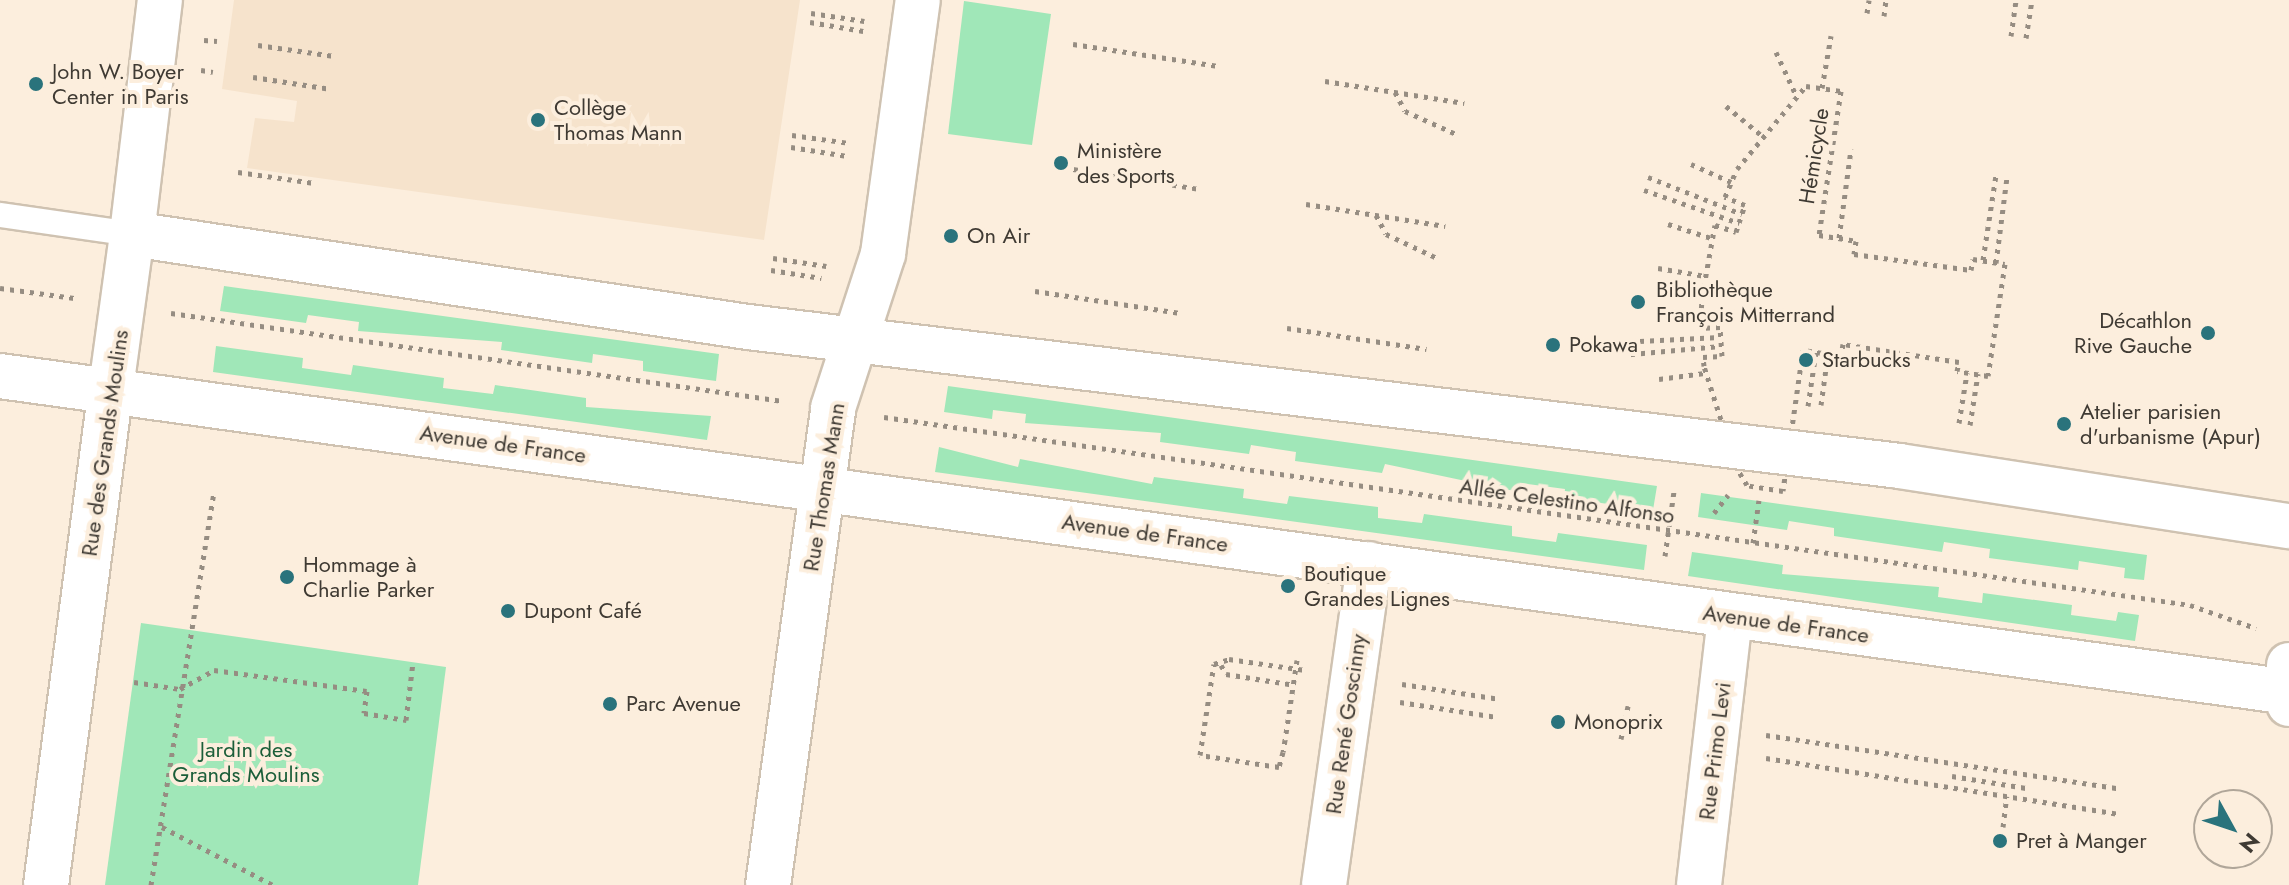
<!DOCTYPE html>
<html>
<head>
<meta charset="utf-8">
<style>
  body { margin:0 }
  #map { position:relative; width:2289px; height:885px; overflow:hidden; background:#fceedd; font-family:Jost,sans-serif }
  div>[style] { position:absolute }
  .built>* { inset:0; background:#f6e3cc }
  .green>* { inset:0; background:#a0e7b8 }
  .path>* { height:5px; margin-top:-2.5px; transform-origin:0; background:repeating-linear-gradient(90deg,#968d82 0 4px,transparent 0 10px) }
  .roads { filter:drop-shadow(2px 0 #cfc2b1) drop-shadow(-2px 0 #cfc2b1) drop-shadow(0 2px #cfc2b1) drop-shadow(0 -2px #cfc2b1) }
  .service>* { height:24px; margin:-12px; padding:0 12px; transform-origin:12px; border-radius:12px; background:#fff }
  .minor>* { height:44px; margin:-22px; padding:0 22px; transform-origin:22px; border-radius:22px; background:#fff }
  .tertiary>* { height:44px; margin:-22px; padding:0 22px; transform-origin:22px; border-radius:22px; background:#fff }
  .secondary>* { height:44px; margin:-22px; padding:0 22px; transform-origin:22px; border-radius:22px; background:#fff }
  .dots>* { width:22px; height:22px; translate:-50% -50%; box-sizing:border-box; border:4px solid #fceedd; border-radius:50% }
  span { translate:-50% -50%; white-space:nowrap; text-align:center; line-height:1.15; -webkit-text-stroke:8px #fceedd; paint-order:stroke }
  .poi-label { font-size:22px; color:#3f3a33 }
  .left { translate:0 -50%; text-align:left }
  .right { translate:-100% -50%; text-align:right }
  .street-label { font-size:22px; color:#3f3a33 }
  .park-label { font-size:22px; color:#1b5e39 }
  .north { position:absolute; left:2193px; top:789px; width:80px; height:80px; box-sizing:border-box; background:#fceedd; border:2px solid #b0a699; border-radius:50%; rotate:130deg; font-size:22px; font-weight:700; line-height:32px; text-align:center; color:#3f3a33 }
  .north::after { content:''; display:block; margin:auto; width:28px; height:36px; background:#2a737c; clip-path:polygon(50% 0,100% 100%,50% 72%,0 100%) }
</style>
</head>
<body>
<div id="map">
  <div class="built">
    <i style="clip-path:polygon(234px 0,800px 0,764px 240px,247px 168px,255px 118px,294px 122px,297px 101px,222px 89px)"></i>
  </div>
  <div class="green">
    <i style="clip-path:polygon(964px 1px,1051px 14px,1032px 145px,948px 134px)"></i>
    <i style="clip-path:polygon(224px 286px,719px 354px,716px 381px,643px 371px,643px 361px,593px 354px,592px 363px,501px 350px,502px 342px,358px 331px,359px 322px,308px 315px,306px 323px,220px 311px)"></i>
    <i style="clip-path:polygon(216px 346px,303px 358px,302px 368px,351px 375px,353px 365px,444px 378px,443px 388px,493px 394px,495px 385px,586px 398px,586px 407px,711px 416px,707px 440px,213px 372px)"></i>
    <i style="clip-path:polygon(948px 386px,1657px 486px,1653px 510px,1564px 498px,1565px 489px,1520px 483px,1518px 492px,1385px 464px,1382px 473px,1295px 461px,1296px 452px,1251px 445px,1249px 454px,1160px 442px,1161px 433px,1025px 423px,1026px 414px,993px 410px,992px 419px,944px 412px)"></i>
    <i style="clip-path:polygon(939px 447px,1018px 467px,1020px 459px,1152px 484px,1154px 477px,1244px 489px,1243px 498px,1287px 504px,1289px 496px,1378px 507px,1378px 518px,1422px 523px,1424px 514px,1512px 526px,1512px 536px,1556px 542px,1558px 533px,1647px 545px,1644px 570px,935px 472px)"></i>
    <i style="clip-path:polygon(1701px 493px,2147px 555px,2144px 580px,2124px 578px,2125px 568px,2079px 561px,2078px 570px,1989px 558px,1990px 549px,1944px 542px,1942px 552px,1834px 536px,1834px 528px,1789px 521px,1787px 530px,1698px 517px)"></i>
    <i style="clip-path:polygon(1692px 552px,1783px 565px,1782px 574px,1939px 587px,1938px 597px,1982px 603px,1983px 593px,2072px 605px,2071px 615px,2116px 621px,2118px 612px,2139px 615px,2135px 641px,1688px 576px)"></i>
    <i style="clip-path:polygon(141px 623px,446px 667px,418px 885px,105px 885px)"></i>
  </div>
  <div class="path">
    <i style="left:811px;top:13px;width:54px;rotate:8.6deg"></i>
    <i style="left:1867px;top:13px;width:13px;rotate:-81deg"></i>
    <i style="left:1884px;top:16px;width:16px;rotate:-83deg"></i>
    <i style="left:810px;top:22px;width:54px;rotate:9.6deg"></i>
    <i style="left:2011px;top:36px;width:36px;rotate:-82deg"></i>
    <i style="left:2026px;top:38px;width:38px;rotate:-81deg"></i>
    <i style="left:204px;top:40px;width:13px;rotate:4deg"></i>
    <i style="left:1073px;top:44px;width:147px;rotate:8.6deg"></i>
    <i style="left:258px;top:45px;width:77px;rotate:8.2deg"></i>
    <i style="left:1776px;top:52px;width:47px;rotate:65.1deg"></i>
    <i style="left:201px;top:70px;width:12px;rotate:9deg"></i>
    <i style="left:253px;top:77px;width:79px;rotate:8.7deg"></i>
    <i style="left:1325px;top:81px;width:141px;rotate:9deg"></i>
    <i style="left:1806px;top:86px;width:35px;rotate:8deg"></i>
    <i style="left:1841px;top:91px;width:146px;rotate:98.7deg"></i>
    <i style="left:1819px;top:235px;width:37px;rotate:9deg"></i>
    <i style="left:1856px;top:241px;width:13px;rotate:99deg"></i>
    <i style="left:1854px;top:254px;width:118px;rotate:7.8deg"></i>
    <i style="left:1971px;top:270px;width:11px;rotate:-80deg"></i>
    <i style="left:1973px;top:259px;width:32px;rotate:9deg"></i>
    <i style="left:2005px;top:264px;width:113px;rotate:98.6deg"></i>
    <i style="left:1988px;top:376px;width:31px;rotate:-171deg"></i>
    <i style="left:1957px;top:371px;width:9px;rotate:-77deg"></i>
    <i style="left:1959px;top:362px;width:117px;rotate:-171.2deg"></i>
    <i style="left:1843px;top:344px;width:12px;rotate:99deg"></i>
    <i style="left:1841px;top:356px;width:38px;rotate:-171deg"></i>
    <i style="left:1803px;top:350px;width:142px;rotate:98.1deg"></i>
    <i style="left:1783px;top:491px;width:36px;rotate:-171deg"></i>
    <i style="left:1747px;top:485px;width:21px;rotate:-121deg"></i>
    <i style="left:1736px;top:467px;width:106px;rotate:-107.6deg"></i>
    <i style="left:1704px;top:366px;width:9px;rotate:-96deg"></i>
    <i style="left:1703px;top:357px;width:19px;rotate:-3deg"></i>
    <i style="left:1722px;top:356px;width:29px;rotate:-94deg"></i>
    <i style="left:1720px;top:327px;width:20px;rotate:177deg"></i>
    <i style="left:1700px;top:328px;width:31px;rotate:-86deg"></i>
    <i style="left:1702px;top:297px;width:73px;rotate:-79.8deg"></i>
    <i style="left:1715px;top:225px;width:22px;rotate:18deg"></i>
    <i style="left:1736px;top:232px;width:28px;rotate:-72deg"></i>
    <i style="left:1745px;top:205px;width:22px;rotate:-158deg"></i>
    <i style="left:1725px;top:197px;width:30px;rotate:-67deg"></i>
    <i style="left:1737px;top:169px;width:108px;rotate:-50.3deg"></i>
    <i style="left:1822px;top:88px;width:53px;rotate:-80.2deg"></i>
    <i style="left:1395px;top:92px;width:21px;rotate:62deg"></i>
    <i style="left:1405px;top:111px;width:56px;rotate:24.3deg"></i>
    <i style="left:1726px;top:106px;width:45px;rotate:39.6deg"></i>
    <i style="left:792px;top:135px;width:59px;rotate:7.9deg"></i>
    <i style="left:791px;top:147px;width:57px;rotate:9.1deg"></i>
    <i style="left:1691px;top:164px;width:44px;rotate:24.2deg"></i>
    <i style="left:1054px;top:166px;width:148px;rotate:9deg"></i>
    <i style="left:238px;top:172px;width:77px;rotate:8.2deg"></i>
    <i style="left:1648px;top:177px;width:101px;rotate:21.5deg"></i>
    <i style="left:1644px;top:190px;width:101px;rotate:19.2deg"></i>
    <i style="left:1306px;top:204px;width:141px;rotate:9deg"></i>
    <i style="left:1376px;top:215px;width:21px;rotate:62deg"></i>
    <i style="left:1386px;top:234px;width:56px;rotate:25.2deg"></i>
    <i style="left:1668px;top:224px;width:45px;rotate:18deg"></i>
    <i style="left:1839px;top:238px;width:90px;rotate:-82.3deg"></i>
    <i style="left:773px;top:258px;width:54px;rotate:8.6deg"></i>
    <i style="left:1983px;top:260px;width:86px;rotate:-81.3deg"></i>
    <i style="left:1996px;top:263px;width:87px;rotate:-82.7deg"></i>
    <i style="left:1658px;top:268px;width:48px;rotate:9.7deg"></i>
    <i style="left:771px;top:270px;width:51px;rotate:9.1deg"></i>
    <i style="left:0;top:288px;width:75px;rotate:7.7deg"></i>
    <i style="left:1035px;top:291px;width:147px;rotate:8.6deg"></i>
    <i style="left:1655px;top:311px;width:46px;rotate:2.5deg"></i>
    <i style="left:171px;top:313px;width:618px;rotate:8.18deg"></i>
    <i style="left:1287px;top:328px;width:141px;rotate:8.6deg"></i>
    <i style="left:1620px;top:342px;width:100px;rotate:-2.9deg"></i>
    <i style="left:1621px;top:355px;width:100px;rotate:-5.1deg"></i>
    <i style="left:1659px;top:379px;width:46px;rotate:-7.4deg"></i>
    <i style="left:1821px;top:405px;width:51px;rotate:-82.2deg"></i>
    <i style="left:1808px;top:406px;width:55px;rotate:-81.6deg"></i>
    <i style="left:884px;top:417px;width:1319px;rotate:8.19deg"></i>
    <i style="left:2190px;top:605px;width:70px;rotate:19.2deg"></i>
    <i style="left:1959px;top:423px;width:51px;rotate:-80.9deg"></i>
    <i style="left:1970px;top:425px;width:52px;rotate:-81.1deg"></i>
    <i style="left:1714px;top:513px;width:23px;rotate:-52deg"></i>
    <i style="left:1753px;top:543px;width:43px;rotate:-82.1deg"></i>
    <i style="left:1665px;top:556px;width:66px;rotate:-82.1deg"></i>
    <i style="left:1297px;top:660px;width:81px;rotate:98.5deg"></i>
    <i style="left:1285px;top:740px;width:12px;rotate:99deg"></i>
    <i style="left:1283px;top:752px;width:16px;rotate:105deg"></i>
    <i style="left:1279px;top:767px;width:80px;rotate:-171.4deg"></i>
    <i style="left:1200px;top:755px;width:92px;rotate:-81.3deg"></i>
    <i style="left:1214px;top:664px;width:16px;rotate:-18deg"></i>
    <i style="left:1229px;top:659px;width:77px;rotate:8.2deg"></i>
    <i style="left:1221px;top:665px;width:10px;rotate:61deg"></i>
    <i style="left:1226px;top:674px;width:70px;rotate:9.1deg"></i>
    <i style="left:134px;top:682px;width:47px;rotate:8.7deg"></i>
    <i style="left:180px;top:689px;width:39px;rotate:-29deg"></i>
    <i style="left:214px;top:670px;width:154px;rotate:7.8deg"></i>
    <i style="left:367px;top:691px;width:22px;rotate:98deg"></i>
    <i style="left:364px;top:713px;width:43px;rotate:9.5deg"></i>
    <i style="left:406px;top:720px;width:58px;rotate:-83.1deg"></i>
    <i style="left:1402px;top:684px;width:99px;rotate:8.7deg"></i>
    <i style="left:1400px;top:702px;width:98px;rotate:8.8deg"></i>
    <i style="left:1766px;top:735px;width:359px;rotate:8.6deg"></i>
    <i style="left:1621px;top:739px;width:34px;rotate:-78deg"></i>
    <i style="left:1766px;top:758px;width:356px;rotate:9deg"></i>
    <i style="left:1952px;top:776px;width:75px;rotate:9.2deg"></i>
    <i style="left:162px;top:827px;width:125px;rotate:27.6deg"></i>
    <i style="left:2003px;top:827px;width:31px;rotate:-83deg"></i>
    <i style="left:151px;top:885px;width:399px;rotate:-80.9deg"></i>
  </div>
  <div class="roads">
    <div class="service">
      <i style="left:0;top:215px;width:133px;rotate:8.2deg"></i>
    </div>
    <div class="minor">
      <i style="left:132px;top:234px;width:236px;rotate:-83.2deg"></i>
      <i style="left:46px;top:885px;width:501px;rotate:-82.55deg"></i>
      <i style="left:768px;top:885px;width:481px;rotate:-82.2deg"></i>
      <i style="left:833px;top:408px;width:162px;rotate:-72deg"></i>
      <i style="left:883px;top:254px;width:256px;rotate:-82.2deg"></i>
      <i style="left:1324px;top:885px;width:324px;rotate:-82deg"></i>
      <i style="left:1699px;top:885px;width:270px;rotate:-83.4deg"></i>
    </div>
    <div class="tertiary">
      <i style="left:0;top:376px;width:2311px;rotate:7.86deg"></i>
      <i style="left:111px;top:388px;width:155px;rotate:-82.2deg"></i>
      <i style="left:132px;top:234px;width:623px;rotate:8.59deg"></i>
      <i style="left:748px;top:327px;width:1160px;rotate:6.88deg"></i>
      <i style="left:1900px;top:466px;width:394px;rotate:8.8deg"></i>
    </div>
    <div class="secondary">
      <i style="left:2289px;top:665px;width:39px;rotate:90deg"></i>
    </div>
  </div>
  <div class="dots">
    <i style="left:36px;top:84px;background:#2a737c"></i>
    <i style="left:538px;top:120px;background:#2a737c"></i>
    <i style="left:1061px;top:163px;background:#2a737c"></i>
    <i style="left:951px;top:236px;background:#2a737c"></i>
    <i style="left:1638px;top:302px;background:#2a737c"></i>
    <i style="left:2208px;top:333px;background:#2a737c"></i>
    <i style="left:1553px;top:345px;background:#2a737c"></i>
    <i style="left:1806px;top:360px;background:#2a737c"></i>
    <i style="left:2064px;top:424px;background:#2a737c"></i>
    <i style="left:287px;top:577px;background:#2a737c"></i>
    <i style="left:1288px;top:586px;background:#2a737c"></i>
    <i style="left:508px;top:611px;background:#2a737c"></i>
    <i style="left:610px;top:704px;background:#2a737c"></i>
    <i style="left:1558px;top:722px;background:#2a737c"></i>
    <i style="left:2000px;top:841px;background:#2a737c"></i>
  </div>
  <div class="poi-label">
    <span class="left" style="left:52px;top:84px">John W. Boyer<br>Center in Paris</span>
    <span class="left" style="left:554px;top:120px">Collège<br>Thomas Mann</span>
    <span class="left" style="left:1077px;top:163px">Ministère<br>des Sports</span>
    <span class="left" style="left:967px;top:236px">On Air</span>
    <span class="left" style="left:1656px;top:302px">Bibliothèque<br>François Mitterrand</span>
    <span class="right" style="left:2192px;top:333px">Décathlon<br>Rive Gauche</span>
    <span class="left" style="left:1569px;top:345px">Pokawa</span>
    <span class="left" style="left:1822px;top:360px">Starbucks</span>
    <span class="left" style="left:2080px;top:424px">Atelier parisien<br>d'urbanisme (Apur)</span>
    <span class="left" style="left:303px;top:577px">Hommage à<br>Charlie Parker</span>
    <span class="left" style="left:1304px;top:586px">Boutique<br>Grandes Lignes</span>
    <span class="left" style="left:524px;top:611px">Dupont Café</span>
    <span class="left" style="left:626px;top:704px">Parc Avenue</span>
    <span class="left" style="left:1574px;top:722px">Monoprix</span>
    <span class="left" style="left:2016px;top:841px">Pret à Manger</span>
  </div>
  <div class="street-label">
    <span style="left:1814px;top:156px;rotate:-81deg">Hémicycle</span>
    <span style="left:105px;top:443px;rotate:-82deg">Rue des Grands Moulins</span>
    <span style="left:503px;top:444px;rotate:8deg">Avenue de France</span>
    <span style="left:824px;top:487px;rotate:-81deg">Rue Thomas Mann</span>
    <span style="left:1567px;top:501px;rotate:8deg">Allée Celestino Alfonso</span>
    <span style="left:1145px;top:533px;rotate:8deg">Avenue de France</span>
    <span style="left:1786px;top:624px;rotate:8deg">Avenue de France</span>
    <span style="left:1346px;top:724px;rotate:-82deg">Rue René Goscinny</span>
    <span style="left:1715px;top:751px;rotate:-83deg">Rue Primo Levi</span>
  </div>
  <div class="park-label">
    <span style="left:246px;top:762px">Jardin des<br>Grands Moulins</span>
  </div>
  <div class="north">N</div>
</div>
</body>
</html>
